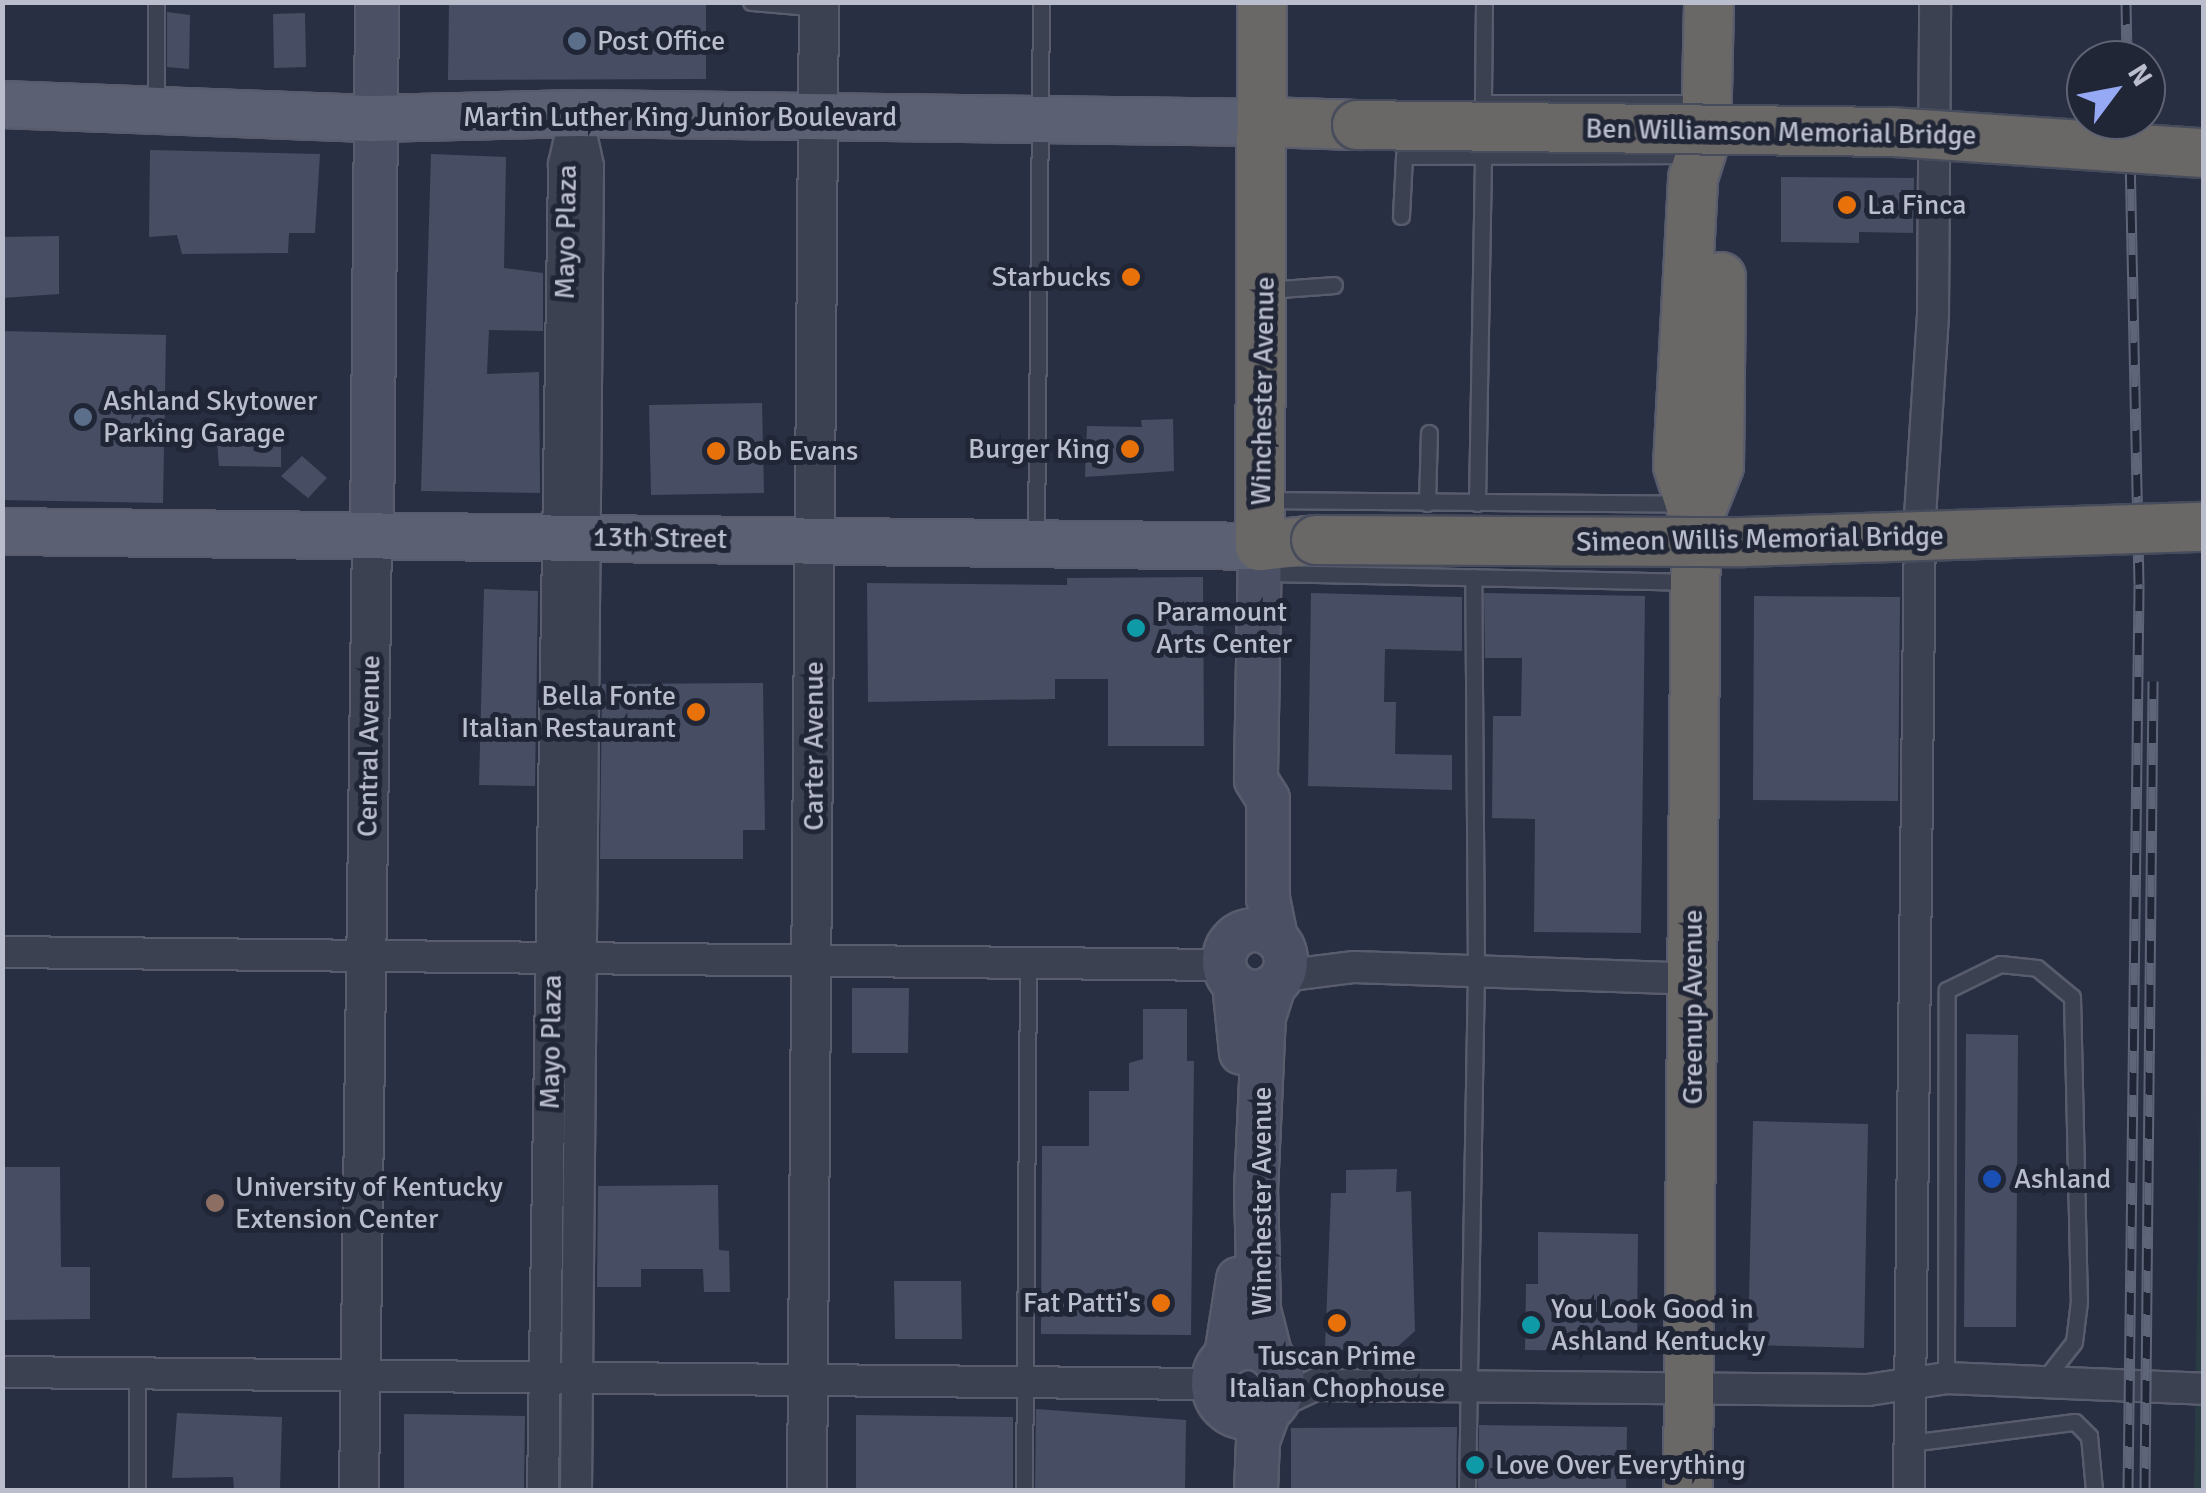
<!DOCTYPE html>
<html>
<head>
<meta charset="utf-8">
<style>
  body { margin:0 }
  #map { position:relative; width:2206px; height:1493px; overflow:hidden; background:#282f42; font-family:Signika,sans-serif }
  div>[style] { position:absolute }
  .green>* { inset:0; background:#2a3c43 }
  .building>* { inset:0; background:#474e64 }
  .roads { filter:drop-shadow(2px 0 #585c6c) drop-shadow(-2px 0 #585c6c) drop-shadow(0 2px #585c6c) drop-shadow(0 -2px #585c6c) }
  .service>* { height:15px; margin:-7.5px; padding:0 7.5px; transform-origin:7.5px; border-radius:7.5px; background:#3c4152 }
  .minor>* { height:30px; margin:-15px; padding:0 15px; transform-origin:15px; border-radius:15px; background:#3c4152 }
  .tertiary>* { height:38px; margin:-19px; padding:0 19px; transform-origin:19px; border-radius:19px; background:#3c4152 }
  .secondary>* { height:42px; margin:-21px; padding:0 21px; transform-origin:21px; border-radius:21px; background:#4b5065 }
  .secondary>.ring { margin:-21px; padding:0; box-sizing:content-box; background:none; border:42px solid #4b5065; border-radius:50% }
  .primary>* { height:45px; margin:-22.5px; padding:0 22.5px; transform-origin:22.5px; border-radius:22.5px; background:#5b6072 }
  .trunk>* { height:48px; margin:-24px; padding:0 24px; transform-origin:24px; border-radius:24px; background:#6a6866 }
  .rail>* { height:11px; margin-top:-5.5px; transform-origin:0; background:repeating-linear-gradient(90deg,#212637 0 22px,#5f6579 0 44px); box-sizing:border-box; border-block:2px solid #5f6579 }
  .bridges { filter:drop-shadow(2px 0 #474c5c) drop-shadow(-2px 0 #474c5c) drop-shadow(0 2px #474c5c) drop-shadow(0 -2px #474c5c) }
  .trunk-bridge>* { height:48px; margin:-24px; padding:0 24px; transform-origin:24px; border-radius:24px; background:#6a6866 }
  .dots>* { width:28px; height:28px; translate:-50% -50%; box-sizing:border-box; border:5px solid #212637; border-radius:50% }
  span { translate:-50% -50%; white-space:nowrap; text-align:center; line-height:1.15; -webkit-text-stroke:10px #212637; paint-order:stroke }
  .poi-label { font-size:28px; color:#babdcc }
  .left { translate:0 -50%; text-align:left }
  .right { translate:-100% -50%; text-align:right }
  .street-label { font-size:28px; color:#babdcc }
  .frame { position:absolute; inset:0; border:5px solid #babdcc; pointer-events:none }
  .north { position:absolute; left:2066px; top:40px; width:100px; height:100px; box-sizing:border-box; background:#212637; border:2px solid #5e6273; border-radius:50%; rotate:58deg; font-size:28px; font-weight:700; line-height:40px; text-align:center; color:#babdcc }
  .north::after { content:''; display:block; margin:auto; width:35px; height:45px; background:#96a9f4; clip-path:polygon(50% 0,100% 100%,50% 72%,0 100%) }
</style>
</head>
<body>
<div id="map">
  <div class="green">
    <i style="clip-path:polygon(2203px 789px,2204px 1490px,2194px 1490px,2200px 1105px)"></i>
  </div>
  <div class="building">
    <i style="clip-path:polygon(449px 2px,706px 2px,706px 79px,448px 80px)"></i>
    <i style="clip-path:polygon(167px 12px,190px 15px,189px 69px,167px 67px)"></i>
    <i style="clip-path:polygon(305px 13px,306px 67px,274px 68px,273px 14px)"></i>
    <i style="clip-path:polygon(150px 150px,320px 154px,315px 233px,289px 233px,288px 253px,182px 254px,177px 235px,149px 237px)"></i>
    <i style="clip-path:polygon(431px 154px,506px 157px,504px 268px,543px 273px,543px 331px,489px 330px,487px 374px,539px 372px,540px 493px,421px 491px)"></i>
    <i style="clip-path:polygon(1781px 177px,1914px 178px,1913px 233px,1859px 232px,1859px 243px,1781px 242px)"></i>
    <i style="clip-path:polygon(59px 236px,59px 294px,2px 298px,2px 237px)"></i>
    <i style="clip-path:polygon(2px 331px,166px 335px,163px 503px,2px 500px)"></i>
    <i style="clip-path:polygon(762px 403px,764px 493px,651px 495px,649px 405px)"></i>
    <i style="clip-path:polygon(1173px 419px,1174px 471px,1085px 477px,1087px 426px,1142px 427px,1141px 420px)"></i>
    <i style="clip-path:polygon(281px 429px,281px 467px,219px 466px,216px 430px)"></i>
    <i style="clip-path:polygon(302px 456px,327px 478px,308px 498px,281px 476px)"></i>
    <i style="clip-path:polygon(1203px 577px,1204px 746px,1108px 746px,1108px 679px,1055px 679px,1055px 699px,868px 702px,867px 583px,1067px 585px,1067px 578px)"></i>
    <i style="clip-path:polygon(484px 589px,538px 591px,535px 786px,479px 785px)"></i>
    <i style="clip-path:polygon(1311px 593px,1462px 597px,1462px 651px,1385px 649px,1384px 702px,1396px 702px,1395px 754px,1452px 755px,1452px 790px,1308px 786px)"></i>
    <i style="clip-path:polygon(1484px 593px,1645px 596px,1641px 933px,1534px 932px,1535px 819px,1492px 818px,1493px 716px,1521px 716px,1522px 658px,1485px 658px)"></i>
    <i style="clip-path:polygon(1754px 596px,1900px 597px,1898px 801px,1753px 800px)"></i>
    <i style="clip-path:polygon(763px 683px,765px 830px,743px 830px,743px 859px,600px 859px,602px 684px)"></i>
    <i style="clip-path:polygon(852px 988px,909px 988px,908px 1053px,852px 1053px)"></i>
    <i style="clip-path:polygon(1143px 1009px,1187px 1009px,1187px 1061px,1194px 1061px,1191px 1335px,1041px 1334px,1042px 1146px,1089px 1146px,1089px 1091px,1129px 1091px,1129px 1063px,1143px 1059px)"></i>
    <i style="clip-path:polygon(1966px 1034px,2018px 1035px,2016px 1327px,1964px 1327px)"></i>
    <i style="clip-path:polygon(1753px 1121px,1868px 1124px,1864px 1348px,1748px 1345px)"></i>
    <i style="clip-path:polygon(2px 1167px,60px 1167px,61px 1267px,90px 1267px,90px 1319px,2px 1320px)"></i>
    <i style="clip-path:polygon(1397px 1169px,1396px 1192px,1411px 1191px,1415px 1331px,1395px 1349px,1325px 1350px,1331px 1193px,1346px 1193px,1346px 1170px)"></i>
    <i style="clip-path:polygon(718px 1185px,719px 1250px,729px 1251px,730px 1292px,704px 1292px,703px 1269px,641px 1269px,641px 1287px,597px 1287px,598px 1186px)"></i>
    <i style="clip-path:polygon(1538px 1232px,1638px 1234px,1637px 1340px,1624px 1351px,1525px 1350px,1526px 1284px,1538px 1284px)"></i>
    <i style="clip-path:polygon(894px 1281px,961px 1281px,962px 1339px,895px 1339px)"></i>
    <i style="clip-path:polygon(1036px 1409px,1186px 1420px,1185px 1490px,1035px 1490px)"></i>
    <i style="clip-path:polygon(177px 1413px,282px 1417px,280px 1490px,234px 1490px,233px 1477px,172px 1478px)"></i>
    <i style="clip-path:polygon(404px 1414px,525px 1416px,524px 1490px,404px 1490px)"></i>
    <i style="clip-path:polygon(856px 1415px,1013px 1417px,1013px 1490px,856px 1490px)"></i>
    <i style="clip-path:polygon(1479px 1425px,1627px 1427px,1626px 1490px,1478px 1490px)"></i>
    <i style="clip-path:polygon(1457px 1427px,1456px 1490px,1291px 1490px,1291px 1428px)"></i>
  </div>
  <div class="roads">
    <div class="service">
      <i style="left:751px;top:2px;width:68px;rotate:5deg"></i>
      <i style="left:1484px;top:2px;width:101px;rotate:90.6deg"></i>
      <i style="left:1483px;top:103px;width:220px"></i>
      <i style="left:156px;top:107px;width:105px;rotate:-90deg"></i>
      <i style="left:1401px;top:216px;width:60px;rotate:-87.1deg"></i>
      <i style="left:1404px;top:156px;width:291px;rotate:-0.2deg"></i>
      <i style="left:1268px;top:290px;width:66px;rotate:-4.3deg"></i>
      <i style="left:1265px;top:500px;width:417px;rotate:0.5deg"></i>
      <i style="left:1427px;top:503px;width:70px;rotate:-88.4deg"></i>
      <i style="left:1477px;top:503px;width:348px;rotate:-89deg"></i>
      <i style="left:1036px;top:538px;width:536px;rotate:-89.47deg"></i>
      <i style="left:1263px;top:573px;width:427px;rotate:1.2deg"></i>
      <i style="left:1946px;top:1378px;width:388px;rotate:-89.9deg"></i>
      <i style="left:1947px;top:990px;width:59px;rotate:-26.1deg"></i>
      <i style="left:2000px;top:964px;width:37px;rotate:6deg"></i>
      <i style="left:2037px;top:968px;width:45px;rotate:39.6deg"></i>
      <i style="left:2072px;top:997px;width:304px;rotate:88.7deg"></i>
      <i style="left:2079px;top:1301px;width:41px;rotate:97deg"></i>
      <i style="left:2074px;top:1342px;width:47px;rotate:128.1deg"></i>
      <i style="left:1910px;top:1443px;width:166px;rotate:-7.3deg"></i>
      <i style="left:2075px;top:1422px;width:20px;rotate:45deg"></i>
      <i style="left:2089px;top:1436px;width:54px;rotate:84.7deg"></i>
      <i style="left:137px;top:1490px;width:115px;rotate:-90deg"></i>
      <i style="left:1024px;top:1490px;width:524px;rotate:-89.56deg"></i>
      <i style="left:1467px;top:1490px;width:521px;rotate:-89.01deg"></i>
      <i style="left:1476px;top:969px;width:392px;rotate:-90.4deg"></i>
    </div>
    <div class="minor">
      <i style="left:2px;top:952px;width:1222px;rotate:0.61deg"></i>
      <i style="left:1282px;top:976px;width:73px;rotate:-7.1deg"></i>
      <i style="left:1354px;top:967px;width:339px;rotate:2deg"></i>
      <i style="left:2px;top:1372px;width:1211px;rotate:0.57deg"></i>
      <i style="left:1278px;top:1402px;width:41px;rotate:-24.7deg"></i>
      <i style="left:1315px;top:1385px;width:553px;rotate:0.52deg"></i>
      <i style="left:1868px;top:1390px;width:79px;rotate:-8.7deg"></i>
      <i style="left:1946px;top:1378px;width:258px;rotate:2.4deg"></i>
      <i style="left:543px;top:1490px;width:1326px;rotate:-89.09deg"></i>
      <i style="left:564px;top:164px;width:52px;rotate:-76.8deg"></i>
      <i style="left:576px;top:1490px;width:1324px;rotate:-89.48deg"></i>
      <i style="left:588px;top:166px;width:47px;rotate:-102.3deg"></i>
      <i style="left:1909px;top:1490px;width:974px;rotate:-89.35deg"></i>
      <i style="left:1920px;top:516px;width:203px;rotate:-86.3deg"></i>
      <i style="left:1933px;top:313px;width:311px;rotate:-89.6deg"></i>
    </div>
    <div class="tertiary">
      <i style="left:359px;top:1490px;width:953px;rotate:-89.22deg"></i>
      <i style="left:807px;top:1490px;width:1488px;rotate:-89.54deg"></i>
    </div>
    <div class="secondary">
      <i style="left:372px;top:537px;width:535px;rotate:-89.46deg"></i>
      <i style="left:1260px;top:546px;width:234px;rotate:91deg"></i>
      <i style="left:1256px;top:780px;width:22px;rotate:58deg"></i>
      <i style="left:1268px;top:799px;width:99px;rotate:90deg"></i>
      <i style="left:1268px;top:898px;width:41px;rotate:78.7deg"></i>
      <i class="ring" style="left:1224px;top:930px;width:20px;height:20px"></i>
      <i style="left:1234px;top:984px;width:69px;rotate:84.2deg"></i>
      <i class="ring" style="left:1213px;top:1348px;width:28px;height:28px"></i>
      <i style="left:1226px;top:1356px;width:78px;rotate:-81.1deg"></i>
      <i style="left:1271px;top:1357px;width:49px;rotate:-104.3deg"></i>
      <i style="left:1259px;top:1310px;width:119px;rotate:-91.4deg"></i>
      <i style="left:1256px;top:1191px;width:174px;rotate:-87.4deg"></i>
      <i style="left:1264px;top:1017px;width:33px;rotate:-72deg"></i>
      <i style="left:1256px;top:1490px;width:49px;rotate:-87.7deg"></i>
      <i style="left:1258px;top:1441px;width:32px;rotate:-70deg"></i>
    </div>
    <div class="primary">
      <i style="left:2px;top:104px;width:372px;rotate:2.2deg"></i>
      <i style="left:374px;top:118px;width:202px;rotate:-1.4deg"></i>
      <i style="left:576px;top:113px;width:688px;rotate:0.75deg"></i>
      <i style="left:2px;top:531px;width:1258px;rotate:0.68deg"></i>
    </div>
    <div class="trunk">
      <i style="left:1262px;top:2px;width:544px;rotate:90.21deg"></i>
      <i style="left:1260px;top:546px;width:56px;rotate:-6.1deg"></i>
      <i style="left:1264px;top:122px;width:93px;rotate:1.8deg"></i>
      <i style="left:1696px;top:523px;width:61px;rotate:-68deg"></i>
      <i style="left:1719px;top:466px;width:189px;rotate:-89.4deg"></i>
      <i style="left:1688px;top:1490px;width:967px;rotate:-89.53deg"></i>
      <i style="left:1696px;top:523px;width:60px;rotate:-107.5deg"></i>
      <i style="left:1678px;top:466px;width:288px;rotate:-87deg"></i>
      <i style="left:1693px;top:178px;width:43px;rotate:-72.4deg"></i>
      <i style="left:1706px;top:137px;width:135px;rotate:-88.7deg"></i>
    </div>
  </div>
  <div class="rail">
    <i style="left:2126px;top:2px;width:58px;rotate:89deg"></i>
    <i style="left:2128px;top:1490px;width:906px;rotate:-89.3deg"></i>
    <i style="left:2139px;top:584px;width:464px;rotate:-91.2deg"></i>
    <i style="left:2145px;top:1490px;width:809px;rotate:-89.43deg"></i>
  </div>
  <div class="bridges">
    <div class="trunk-bridge">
      <i style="left:1357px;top:125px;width:535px;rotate:0.75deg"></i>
      <i style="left:1892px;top:132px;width:313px;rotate:3.9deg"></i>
      <i style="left:1316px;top:540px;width:428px;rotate:0.3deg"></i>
      <i style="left:1744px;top:542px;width:460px;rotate:-1.9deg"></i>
    </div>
  </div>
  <div class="dots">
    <i style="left:577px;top:41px;background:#5c6f8a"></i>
    <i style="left:1847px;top:205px;background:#e8710a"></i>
    <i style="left:1131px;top:277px;background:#e8710a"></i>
    <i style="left:83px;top:417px;background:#5c6f8a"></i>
    <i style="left:1130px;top:449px;background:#e8710a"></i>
    <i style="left:716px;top:451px;background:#e8710a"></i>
    <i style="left:1136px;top:628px;background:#0f9aa8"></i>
    <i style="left:696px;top:712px;background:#e8710a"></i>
    <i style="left:1992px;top:1179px;background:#1a4fb4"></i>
    <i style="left:215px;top:1203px;background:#8d6e63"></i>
    <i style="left:1161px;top:1303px;background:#e8710a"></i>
    <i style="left:1337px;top:1323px;background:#e8710a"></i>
    <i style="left:1531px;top:1325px;background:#0f9aa8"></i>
    <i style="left:1475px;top:1465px;background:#0f9aa8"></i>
  </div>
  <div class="poi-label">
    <span class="left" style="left:597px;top:41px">Post Office</span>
    <span class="left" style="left:1867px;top:205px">La Finca</span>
    <span class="right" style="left:1111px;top:277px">Starbucks</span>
    <span class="left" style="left:103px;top:417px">Ashland Skytower<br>Parking Garage</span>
    <span class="right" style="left:1110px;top:449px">Burger King</span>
    <span class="left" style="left:736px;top:451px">Bob Evans</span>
    <span class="left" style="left:1156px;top:628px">Paramount<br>Arts Center</span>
    <span class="right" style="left:676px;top:712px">Bella Fonte<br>Italian Restaurant</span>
    <span class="left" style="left:2014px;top:1179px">Ashland</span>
    <span class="left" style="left:235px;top:1203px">University of Kentucky<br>Extension Center</span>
    <span class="right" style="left:1141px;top:1303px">Fat Patti's</span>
    <span class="left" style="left:1551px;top:1325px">You Look Good in<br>Ashland Kentucky</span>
    <span style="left:1337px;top:1372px">Tuscan Prime<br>Italian Chophouse</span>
    <span class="left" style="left:1495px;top:1465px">Love Over Everything</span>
  </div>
  <div class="street-label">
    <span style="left:680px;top:117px">Martin Luther King Junior Boulevard</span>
    <span style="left:1781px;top:132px;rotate:1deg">Ben Williamson Memorial Bridge</span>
    <span style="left:566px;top:232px;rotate:-89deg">Mayo Plaza</span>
    <span style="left:1263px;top:391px;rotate:-89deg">Winchester Avenue</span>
    <span style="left:660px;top:538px;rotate:1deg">13th Street</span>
    <span style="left:1760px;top:539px;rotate:-1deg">Simeon Willis Memorial Bridge</span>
    <span style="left:369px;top:746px;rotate:-89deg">Central Avenue</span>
    <span style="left:814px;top:746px;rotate:-90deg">Carter Avenue</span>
    <span style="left:1693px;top:1007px;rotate:-90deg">Greenup Avenue</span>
    <span style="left:551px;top:1042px;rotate:-89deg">Mayo Plaza</span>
    <span style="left:1262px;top:1201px;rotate:-90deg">Winchester Avenue</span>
  </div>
  <div class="frame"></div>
  <div class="north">N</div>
</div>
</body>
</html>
